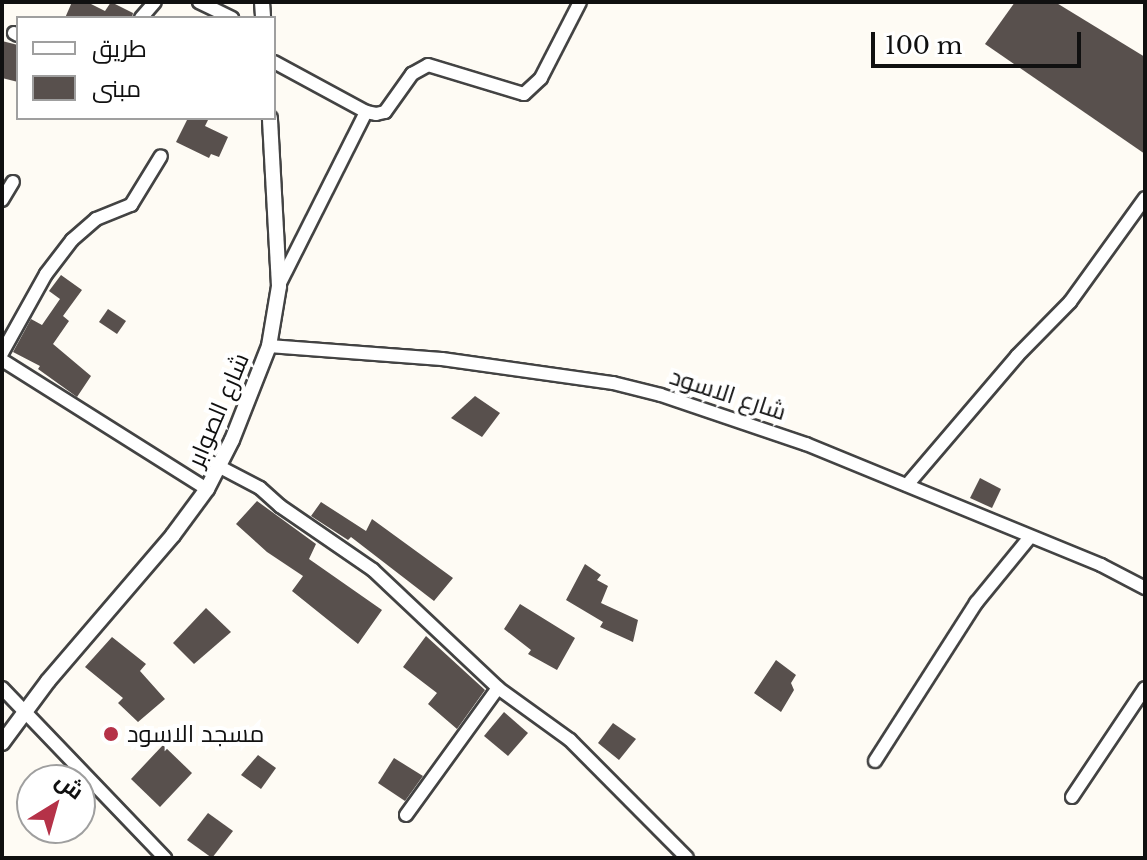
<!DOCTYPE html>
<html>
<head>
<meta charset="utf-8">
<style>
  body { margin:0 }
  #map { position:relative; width:1147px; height:860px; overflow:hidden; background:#fefbf4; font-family:"Libre Baskerville",Cairo,serif }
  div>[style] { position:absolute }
  .building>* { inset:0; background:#58504d }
  .roads { filter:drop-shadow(2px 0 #434343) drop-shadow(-2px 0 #434343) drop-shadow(0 2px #434343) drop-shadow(0 -2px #434343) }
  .minor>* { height:12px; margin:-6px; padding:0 6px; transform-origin:6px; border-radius:6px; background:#fff }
  .tertiary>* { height:14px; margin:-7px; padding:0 7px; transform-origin:7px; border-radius:7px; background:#fff }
  .dots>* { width:22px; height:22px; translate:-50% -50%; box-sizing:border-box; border:4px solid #fff; border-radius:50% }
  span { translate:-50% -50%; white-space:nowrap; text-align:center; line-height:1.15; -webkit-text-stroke:8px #fff; paint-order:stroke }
  .street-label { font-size:24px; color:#101010 }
  .poi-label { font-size:24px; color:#101010 }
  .left { translate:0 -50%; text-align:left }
  .frame { position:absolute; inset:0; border:4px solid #101010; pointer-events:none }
  .legend { position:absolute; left:16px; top:16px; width:260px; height:104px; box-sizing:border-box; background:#fff; border:2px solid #9f9f9f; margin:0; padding:10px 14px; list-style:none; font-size:24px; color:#101010 }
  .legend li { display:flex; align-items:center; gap:16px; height:40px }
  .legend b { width:40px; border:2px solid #9f9f9f }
  .north { position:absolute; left:16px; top:764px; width:80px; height:80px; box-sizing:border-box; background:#fff; border:2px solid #9f9f9f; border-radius:50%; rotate:37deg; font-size:22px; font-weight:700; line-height:32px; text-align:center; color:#101010 }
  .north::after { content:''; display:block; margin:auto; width:28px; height:36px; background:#b53248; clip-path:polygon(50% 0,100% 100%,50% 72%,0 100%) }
  .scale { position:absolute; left:871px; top:32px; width:210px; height:36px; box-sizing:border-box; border:4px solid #101010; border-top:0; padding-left:10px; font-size:24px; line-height:28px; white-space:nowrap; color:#101010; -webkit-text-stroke:6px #fff; paint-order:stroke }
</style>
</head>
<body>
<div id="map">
  <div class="building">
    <i style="clip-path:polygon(72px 2px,87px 2px,105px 11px,111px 2px,133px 13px,132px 18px,65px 18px)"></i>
    <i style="clip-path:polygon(1015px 2px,1055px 2px,1145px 57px,1145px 154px,985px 44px)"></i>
    <i style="clip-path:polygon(2px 41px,18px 45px,18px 82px,2px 78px)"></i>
    <i style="clip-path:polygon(188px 118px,209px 118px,205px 126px,228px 137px,219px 157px,211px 154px,209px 158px,176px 142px)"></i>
    <i style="clip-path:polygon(61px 275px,82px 290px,63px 316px,69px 321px,53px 344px,91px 376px,77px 397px,38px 369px,40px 366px,13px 352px,31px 319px,42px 325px,60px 299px,49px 291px)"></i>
    <i style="clip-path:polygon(108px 309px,126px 321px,117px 334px,99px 322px)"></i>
    <i style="clip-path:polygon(475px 396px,500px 413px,482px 437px,451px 418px)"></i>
    <i style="clip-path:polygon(980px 478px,1001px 489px,992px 508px,970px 498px)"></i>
    <i style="clip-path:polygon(257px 501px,316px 544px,309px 559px,382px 610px,358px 644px,292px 591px,303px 576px,267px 552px,236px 524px)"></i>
    <i style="clip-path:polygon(321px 502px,366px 531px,372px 519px,453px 578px,434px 601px,351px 537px,348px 540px,311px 516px)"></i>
    <i style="clip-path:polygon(585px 564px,601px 575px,597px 580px,608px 586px,601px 603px,638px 620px,633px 642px,600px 627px,603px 622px,566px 600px)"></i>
    <i style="clip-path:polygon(520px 604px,575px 638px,557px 670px,528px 654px,531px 650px,504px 629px)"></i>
    <i style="clip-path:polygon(206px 608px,231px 632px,194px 664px,173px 643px)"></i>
    <i style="clip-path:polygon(426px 636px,485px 690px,457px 729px,428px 704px,437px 693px,403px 667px)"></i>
    <i style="clip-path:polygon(112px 637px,146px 664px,140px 671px,165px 699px,138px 722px,118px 703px,123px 698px,85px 667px)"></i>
    <i style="clip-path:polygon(776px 660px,796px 675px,791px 683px,794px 690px,781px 712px,754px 693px)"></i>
    <i style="clip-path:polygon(504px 712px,528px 733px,508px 756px,484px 736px)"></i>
    <i style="clip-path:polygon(613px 723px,636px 739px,619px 760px,598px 743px)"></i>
    <i style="clip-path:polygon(163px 745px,192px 773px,160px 807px,131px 779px)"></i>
    <i style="clip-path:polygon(258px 755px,276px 768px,261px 789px,241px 775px)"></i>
    <i style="clip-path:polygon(394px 758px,423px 776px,405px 801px,378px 783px)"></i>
    <i style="clip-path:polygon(208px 813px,233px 831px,212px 858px,187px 840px)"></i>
  </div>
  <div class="roads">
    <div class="minor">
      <i style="left:199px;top:2px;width:37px;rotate:26deg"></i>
      <i style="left:141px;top:18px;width:21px;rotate:-49deg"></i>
      <i style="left:14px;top:33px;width:4px;rotate:27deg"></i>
      <i style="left:274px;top:62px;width:105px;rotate:28.5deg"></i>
      <i style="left:366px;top:112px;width:10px;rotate:11deg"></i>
      <i style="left:376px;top:114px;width:9px;rotate:-13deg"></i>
      <i style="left:385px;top:112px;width:47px;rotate:-54.6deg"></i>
      <i style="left:412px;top:74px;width:18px;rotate:-29deg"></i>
      <i style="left:428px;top:65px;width:100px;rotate:16.8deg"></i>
      <i style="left:524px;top:94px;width:23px;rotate:-43deg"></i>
      <i style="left:541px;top:78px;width:85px;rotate:-62.8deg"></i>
      <i style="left:2px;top:200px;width:21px;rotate:-59deg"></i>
      <i style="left:279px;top:285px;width:194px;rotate:-63.3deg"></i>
      <i style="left:269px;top:346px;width:173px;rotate:4.3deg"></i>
      <i style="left:442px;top:359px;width:173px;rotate:8deg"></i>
      <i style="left:613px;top:383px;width:49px;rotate:14deg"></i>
      <i style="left:661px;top:395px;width:153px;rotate:18.7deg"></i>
      <i style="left:806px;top:444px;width:319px;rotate:22.3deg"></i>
      <i style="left:1101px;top:565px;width:50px;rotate:27.6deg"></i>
      <i style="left:2px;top:353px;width:90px;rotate:-60.9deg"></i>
      <i style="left:46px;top:274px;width:43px;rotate:-52.6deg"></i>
      <i style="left:72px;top:240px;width:32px;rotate:-41deg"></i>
      <i style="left:96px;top:219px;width:38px;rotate:-22deg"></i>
      <i style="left:131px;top:205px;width:57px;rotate:-58.5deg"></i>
      <i style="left:2px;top:360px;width:242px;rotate:32.2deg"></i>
      <i style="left:220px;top:467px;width:45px;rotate:27.7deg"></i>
      <i style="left:260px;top:488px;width:27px;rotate:42deg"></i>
      <i style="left:280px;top:506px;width:113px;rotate:34.5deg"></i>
      <i style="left:373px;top:570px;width:172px;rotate:43.3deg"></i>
      <i style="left:498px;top:688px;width:89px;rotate:35.8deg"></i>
      <i style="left:570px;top:740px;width:166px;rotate:45.2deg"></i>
      <i style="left:907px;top:485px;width:170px;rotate:-49.5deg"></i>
      <i style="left:1017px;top:356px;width:76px;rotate:-45.5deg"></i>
      <i style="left:1070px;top:302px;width:128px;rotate:-54.2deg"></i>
      <i style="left:2px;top:688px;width:236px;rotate:46.2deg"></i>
      <i style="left:875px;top:761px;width:188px;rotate:-57.4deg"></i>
      <i style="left:976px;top:603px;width:85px;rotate:-50.7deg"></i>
      <i style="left:1072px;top:797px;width:131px;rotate:-56.2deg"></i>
      <i style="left:406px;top:815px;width:157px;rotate:-54.1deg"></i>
    </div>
    <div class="tertiary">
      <i style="left:262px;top:2px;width:16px;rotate:86deg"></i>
      <i style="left:2px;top:743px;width:77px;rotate:-53.4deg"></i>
      <i style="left:48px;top:681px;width:192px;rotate:-49.4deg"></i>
      <i style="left:173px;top:535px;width:57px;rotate:-53.5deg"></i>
      <i style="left:207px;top:489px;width:55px;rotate:-63deg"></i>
      <i style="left:232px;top:440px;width:101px;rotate:-68.5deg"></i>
      <i style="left:269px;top:346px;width:61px;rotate:-80.5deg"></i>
      <i style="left:279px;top:286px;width:168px;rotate:-93.1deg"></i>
    </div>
  </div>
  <div class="dots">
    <i style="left:111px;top:734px;background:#b53248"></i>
  </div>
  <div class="street-label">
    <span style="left:728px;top:394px;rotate:18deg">شارع الاسود</span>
    <span style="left:218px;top:410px;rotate:-67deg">شارع الصوابر</span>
  </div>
  <div class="poi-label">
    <span class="left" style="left:127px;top:734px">مسجد الاسود</span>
  </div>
  <div class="frame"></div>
  <ul class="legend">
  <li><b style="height:10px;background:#fff"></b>طريق</li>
  <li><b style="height:22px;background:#58504d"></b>مبنى</li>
  </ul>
  <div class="north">ش</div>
  <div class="scale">100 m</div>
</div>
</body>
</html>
